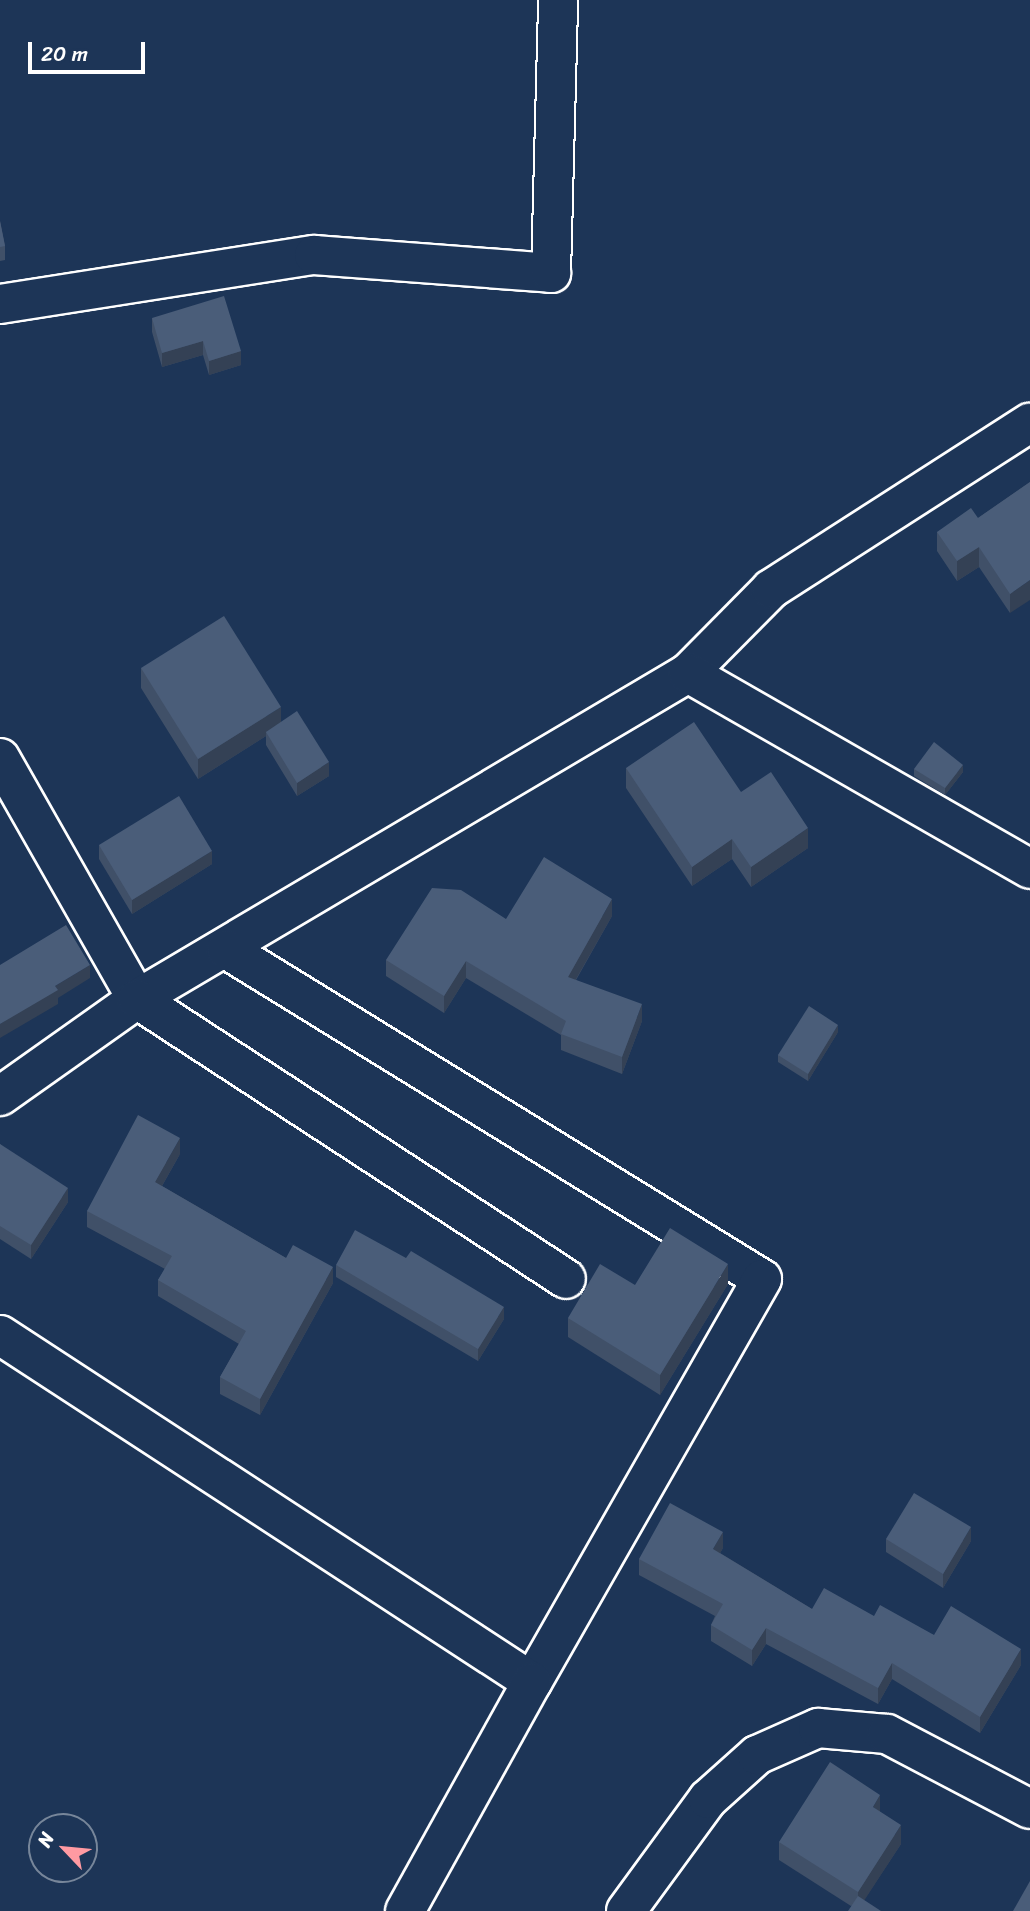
<!DOCTYPE html>
<html>
<head>
<meta charset="utf-8">
<style>
  body { margin:0 }
  #map { position:relative; width:1030px; height:1911px; overflow:hidden; background:#1d3557; font-family:Sriracha,sans-serif }
  div>[style] { position:absolute }
  .roads { filter:drop-shadow(2px 0 #fff) drop-shadow(-2px 0 #fff) drop-shadow(0 2px #fff) drop-shadow(0 -2px #fff) }
  .minor>* { height:38px; margin:-19px; padding:0 19px; transform-origin:19px; border-radius:19px; background:#1d3557 }
  .wall>* { inset:0; background:#405068 }
  .shaded-wall>* { inset:0; background:#344155 }
  .building>* { inset:0; background:#4a5d79 }
  span { translate:-50% -50%; white-space:nowrap; text-align:center; line-height:1.15; -webkit-text-stroke:5px #1d3557; paint-order:stroke }
  .north { position:absolute; left:28px; top:1813px; width:70px; height:70px; box-sizing:border-box; background:#1d3557; border:2px solid #77869a; border-radius:50%; rotate:296deg; font-size:19px; font-weight:700; line-height:28px; text-align:center; color:#fff }
  .north::after { content:''; display:block; margin:auto; width:24px; height:32px; background:#ff9aa2; clip-path:polygon(50% 0,100% 100%,50% 72%,0 100%) }
  .scale { position:absolute; left:28px; top:42px; width:117px; height:32px; box-sizing:border-box; border:4px solid #fff; border-top:0; padding-left:9px; font-size:21px; line-height:24px; white-space:nowrap; color:#fff; -webkit-text-stroke:5px #1d3557; paint-order:stroke }
</style>
</head>
<body>
<div id="map">
  <div class="roads">
    <div class="minor">
      <i style="left:0;top:304px;width:318px;rotate:-8.9deg"></i>
      <i style="left:314px;top:255px;width:238px;rotate:4.3deg"></i>
      <i style="left:551px;top:273px;width:273px;rotate:-88.5deg"></i>
      <i style="left:688px;top:673px;width:118px;rotate:-45.3deg"></i>
      <i style="left:771px;top:589px;width:308px;rotate:-32.7deg"></i>
      <i style="left:0;top:758px;width:277px;rotate:60.4deg"></i>
      <i style="left:137px;top:999px;width:640px;rotate:-30.61deg"></i>
      <i style="left:688px;top:673px;width:394px;rotate:29.8deg"></i>
      <i style="left:226px;top:949px;width:629px;rotate:31.62deg"></i>
      <i style="left:762px;top:1279px;width:464px;rotate:119.7deg"></i>
      <i style="left:0;top:1096px;width:168px;rotate:-35.3deg"></i>
      <i style="left:137px;top:999px;width:512px;rotate:33.13deg"></i>
      <i style="left:0;top:1335px;width:635px;rotate:33.11deg"></i>
      <i style="left:532px;top:1682px;width:262px;rotate:119deg"></i>
      <i style="left:626px;top:1911px;width:139px;rotate:-53.8deg"></i>
      <i style="left:708px;top:1799px;width:66px;rotate:-41.9deg"></i>
      <i style="left:757px;top:1755px;width:67px;rotate:-23.9deg"></i>
      <i style="left:818px;top:1728px;width:69px;rotate:5deg"></i>
      <i style="left:887px;top:1734px;width:161px;rotate:27.7deg"></i>
    </div>
  </div>
  <div class="wall">
    <i style="clip-path:polygon(0 221px,5px 246px,5px 260px,0 261px)"></i>
    <i style="clip-path:polygon(152px 318px,241px 351px,241px 365px,209px 375px,203px 355px,162px 367px,152px 332px)"></i>
    <i style="clip-path:polygon(1030px 482px,1010px 613px,979px 567px,957px 581px,937px 551px,937px 532px,978px 518px)"></i>
    <i style="clip-path:polygon(141px 668px,281px 722px,329px 776px,297px 796px,266px 745px,266px 736px,198px 779px,141px 688px)"></i>
    <i style="clip-path:polygon(626px 768px,741px 792px,808px 848px,751px 887px,732px 859px,692px 886px,626px 788px)"></i>
    <i style="clip-path:polygon(914px 769px,963px 772px,945px 795px,914px 776px)"></i>
    <i style="clip-path:polygon(99px 845px,212px 864px,132px 914px,99px 859px)"></i>
    <i style="clip-path:polygon(612px 916px,576px 980px,642px 1021px,622px 1074px,561px 1050px,561px 1035px,466px 978px,444px 1013px,386px 976px,386px 960px,506px 919px)"></i>
    <i style="clip-path:polygon(838px 1032px,808px 1081px,778px 1062px,778px 1055px)"></i>
    <i style="clip-path:polygon(0 1144px,68px 1202px,31px 1259px,0 1239px)"></i>
    <i style="clip-path:polygon(180px 1154px,162px 1186px,286px 1258px,333px 1283px,260px 1415px,220px 1394px,220px 1377px,239px 1344px,158px 1296px,158px 1280px,165px 1269px,87px 1227px,87px 1211px)"></i>
    <i style="clip-path:polygon(336px 1265px,504px 1319px,478px 1361px,336px 1277px)"></i>
    <i style="clip-path:polygon(728px 1284px,660px 1395px,568px 1337px,568px 1318px)"></i>
    <i style="clip-path:polygon(886px 1539px,971px 1541px,943px 1588px,886px 1552px)"></i>
    <i style="clip-path:polygon(723px 1548px,720px 1553px,812px 1609px,874px 1616px,934px 1635px,1021px 1665px,980px 1733px,892px 1679px,878px 1704px,766px 1644px,752px 1666px,711px 1641px,711px 1625px,715px 1616px,639px 1575px,639px 1559px)"></i>
    <i style="clip-path:polygon(880px 1812px,901px 1844px,864px 1900px,851px 1906px,779px 1860px,779px 1842px)"></i>
  </div>
  <div class="shaded-wall">
    <i style="clip-path:polygon(203px 341px,203px 355px,162px 367px,162px 353px)"></i>
    <i style="clip-path:polygon(241px 351px,241px 365px,209px 375px,209px 361px)"></i>
    <i style="clip-path:polygon(979px 547px,979px 567px,957px 581px,957px 561px)"></i>
    <i style="clip-path:polygon(1030px 580px,1030px 600px,1010px 613px,1010px 594px)"></i>
    <i style="clip-path:polygon(281px 707px,281px 726px,266px 732px,266px 736px,198px 779px,198px 759px)"></i>
    <i style="clip-path:polygon(329px 762px,329px 776px,297px 796px,297px 783px)"></i>
    <i style="clip-path:polygon(963px 765px,963px 772px,945px 795px,945px 788px)"></i>
    <i style="clip-path:polygon(808px 828px,808px 848px,751px 887px,751px 867px)"></i>
    <i style="clip-path:polygon(732px 839px,732px 859px,692px 886px,692px 867px)"></i>
    <i style="clip-path:polygon(212px 851px,212px 864px,132px 914px,132px 900px)"></i>
    <i style="clip-path:polygon(612px 899px,612px 916px,568px 993px,568px 977px)"></i>
    <i style="clip-path:polygon(466px 961px,466px 978px,444px 1013px,444px 996px)"></i>
    <i style="clip-path:polygon(90px 965px,90px 978px,58px 998px,58px 1004px,0 1038px,0 1024px,55px 986px)"></i>
    <i style="clip-path:polygon(642px 1004px,642px 1021px,622px 1074px,622px 1057px)"></i>
    <i style="clip-path:polygon(838px 1025px,838px 1032px,808px 1081px,808px 1074px)"></i>
    <i style="clip-path:polygon(180px 1138px,180px 1154px,155px 1198px,155px 1182px)"></i>
    <i style="clip-path:polygon(68px 1188px,68px 1202px,31px 1259px,31px 1245px)"></i>
    <i style="clip-path:polygon(728px 1264px,728px 1284px,660px 1395px,660px 1375px)"></i>
    <i style="clip-path:polygon(333px 1267px,333px 1283px,260px 1415px,260px 1399px)"></i>
    <i style="clip-path:polygon(504px 1307px,504px 1319px,478px 1361px,478px 1349px)"></i>
    <i style="clip-path:polygon(971px 1527px,971px 1541px,943px 1588px,943px 1574px)"></i>
    <i style="clip-path:polygon(723px 1532px,723px 1548px,713px 1565px,713px 1549px)"></i>
    <i style="clip-path:polygon(766px 1628px,766px 1644px,752px 1666px,752px 1650px)"></i>
    <i style="clip-path:polygon(1021px 1649px,1021px 1665px,980px 1733px,980px 1717px)"></i>
    <i style="clip-path:polygon(892px 1663px,892px 1679px,878px 1704px,878px 1688px)"></i>
    <i style="clip-path:polygon(880px 1795px,880px 1813px,873px 1807px)"></i>
    <i style="clip-path:polygon(901px 1825px,901px 1844px,858px 1910px,858px 1892px)"></i>
  </div>
  <div class="building">
    <i style="clip-path:polygon(0 221px,5px 246px,0 247px)"></i>
    <i style="clip-path:polygon(224px 296px,241px 351px,209px 361px,203px 341px,162px 353px,152px 318px)"></i>
    <i style="clip-path:polygon(1030px 482px,1030px 580px,1010px 594px,979px 547px,957px 561px,937px 532px,971px 508px,978px 518px)"></i>
    <i style="clip-path:polygon(224px 616px,281px 707px,198px 759px,141px 668px)"></i>
    <i style="clip-path:polygon(297px 711px,329px 762px,297px 783px,266px 732px)"></i>
    <i style="clip-path:polygon(694px 722px,741px 792px,771px 772px,808px 828px,751px 867px,732px 839px,692px 867px,626px 768px)"></i>
    <i style="clip-path:polygon(934px 742px,963px 765px,945px 788px,914px 769px)"></i>
    <i style="clip-path:polygon(179px 796px,212px 851px,132px 900px,99px 845px)"></i>
    <i style="clip-path:polygon(544px 857px,612px 899px,568px 977px,642px 1004px,622px 1057px,561px 1034px,566px 1021px,466px 961px,444px 996px,386px 960px,432px 888px,461px 890px,506px 919px)"></i>
    <i style="clip-path:polygon(66px 925px,90px 965px,55px 986px,58px 990px,0 1024px,0 965px)"></i>
    <i style="clip-path:polygon(809px 1006px,838px 1025px,808px 1074px,778px 1055px)"></i>
    <i style="clip-path:polygon(138px 1115px,180px 1138px,155px 1182px,286px 1258px,293px 1245px,333px 1267px,260px 1399px,220px 1377px,246px 1331px,158px 1280px,172px 1256px,87px 1211px)"></i>
    <i style="clip-path:polygon(0 1144px,68px 1188px,31px 1245px,0 1226px)"></i>
    <i style="clip-path:polygon(670px 1228px,728px 1264px,660px 1375px,568px 1318px,600px 1264px,635px 1285px)"></i>
    <i style="clip-path:polygon(355px 1230px,406px 1258px,411px 1251px,504px 1307px,478px 1349px,336px 1265px)"></i>
    <i style="clip-path:polygon(914px 1493px,971px 1527px,943px 1574px,886px 1539px)"></i>
    <i style="clip-path:polygon(670px 1503px,723px 1532px,713px 1549px,812px 1609px,824px 1588px,874px 1616px,880px 1605px,934px 1635px,951px 1606px,1021px 1649px,980px 1717px,892px 1663px,878px 1688px,766px 1628px,752px 1650px,711px 1625px,723px 1604px,639px 1559px)"></i>
    <i style="clip-path:polygon(830px 1762px,880px 1795px,873px 1807px,901px 1825px,858px 1892px,779px 1842px)"></i>
    <i style="clip-path:polygon(1030px 1881px,1030px 1911px,1013px 1911px)"></i>
    <i style="clip-path:polygon(858px 1896px,881px 1911px,848px 1911px)"></i>
  </div>
  <div class="north">N</div>
  <div class="scale">20 m</div>
</div>
</body>
</html>
